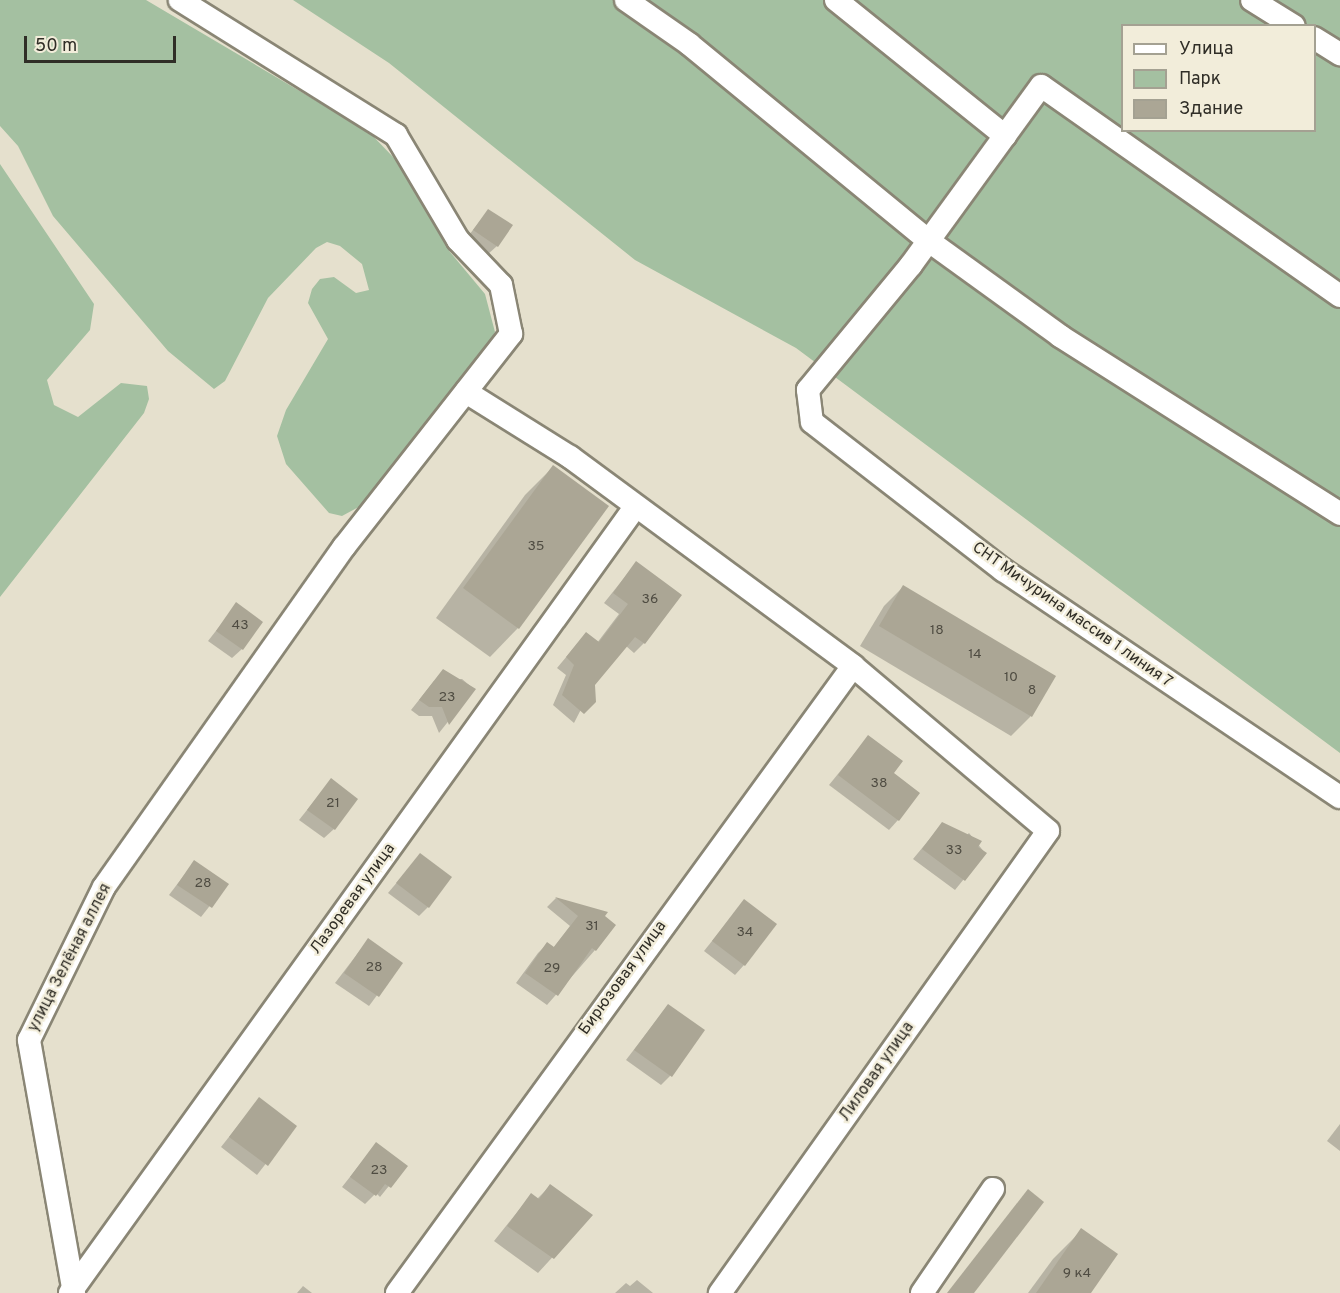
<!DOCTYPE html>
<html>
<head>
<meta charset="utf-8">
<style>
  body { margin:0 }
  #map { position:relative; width:1340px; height:1293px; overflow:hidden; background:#e5e0cd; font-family:Overpass,sans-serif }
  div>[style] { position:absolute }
  .green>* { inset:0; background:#a4c0a1 }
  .shadow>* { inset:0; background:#0003 }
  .building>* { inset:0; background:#aba695 }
  .roads { filter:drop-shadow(2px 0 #8a8675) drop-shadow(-2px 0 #8a8675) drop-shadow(0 2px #8a8675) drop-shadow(0 -2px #8a8675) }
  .minor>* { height:22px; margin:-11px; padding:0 11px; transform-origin:11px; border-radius:11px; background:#fff }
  span { translate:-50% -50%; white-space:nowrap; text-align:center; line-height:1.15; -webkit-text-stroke:4.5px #f2edda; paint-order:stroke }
  .number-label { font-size:14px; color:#4f4c42 }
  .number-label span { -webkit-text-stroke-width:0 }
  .street-label { font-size:16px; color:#302e27 }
  .legend { position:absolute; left:1121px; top:24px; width:195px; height:108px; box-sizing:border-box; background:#f2edda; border:2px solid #a4a192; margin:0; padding:8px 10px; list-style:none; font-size:18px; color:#302e27 }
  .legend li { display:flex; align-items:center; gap:12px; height:30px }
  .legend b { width:30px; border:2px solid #a4a192 }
  .scale { position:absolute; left:24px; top:36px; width:152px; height:27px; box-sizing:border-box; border:3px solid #302e27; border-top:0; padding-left:8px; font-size:18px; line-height:21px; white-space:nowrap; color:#302e27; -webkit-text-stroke:4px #f2edda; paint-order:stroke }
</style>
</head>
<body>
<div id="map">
  <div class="green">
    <i style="clip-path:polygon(0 0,146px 0,369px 132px,396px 160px,450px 252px,485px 294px,495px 332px,471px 380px,423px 427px,366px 503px,342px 516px,329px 513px,286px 464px,277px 436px,286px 410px,328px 339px,308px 303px,312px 289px,320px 279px,334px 277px,356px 293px,369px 290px,362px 264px,340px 246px,327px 242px,316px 248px,268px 298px,225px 381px,214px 389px,168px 351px,53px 216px,18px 146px,0 126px)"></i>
    <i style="clip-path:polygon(evenodd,293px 0,1340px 0,1340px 753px,796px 348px,635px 260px,389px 63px,293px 0,1122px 26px,1314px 26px,1314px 130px,1122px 130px,1122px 26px)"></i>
    <i style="clip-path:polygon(0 164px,94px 304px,90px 330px,47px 380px,54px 405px,78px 417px,121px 383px,147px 386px,149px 399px,144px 413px,0 597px)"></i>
  </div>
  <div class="shadow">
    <i style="clip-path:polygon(488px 211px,497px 246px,487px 255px,465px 240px)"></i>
    <i style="clip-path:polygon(553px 467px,518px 628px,490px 657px,436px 618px,525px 495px)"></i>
    <i style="clip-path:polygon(636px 563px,644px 643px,634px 653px,626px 646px,594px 684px,574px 723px,553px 705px,566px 675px,557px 668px,577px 644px,597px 643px,619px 614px,604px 603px)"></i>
    <i style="clip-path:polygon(903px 587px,1054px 677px,1030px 717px,1011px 736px,860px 646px,884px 606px)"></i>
    <i style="clip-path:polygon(237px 604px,242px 649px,232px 658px,208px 641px)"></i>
    <i style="clip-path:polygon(462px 679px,474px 689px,439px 733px,432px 716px,419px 716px,411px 710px,434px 681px)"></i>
    <i style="clip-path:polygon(868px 737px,892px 773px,898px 820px,889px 830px,829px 785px)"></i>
    <i style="clip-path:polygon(331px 780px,334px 829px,324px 838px,299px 820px)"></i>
    <i style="clip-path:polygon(942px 824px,965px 837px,969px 833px,985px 853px,955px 890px,913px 859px)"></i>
    <i style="clip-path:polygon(420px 855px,428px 907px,419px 916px,388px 893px)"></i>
    <i style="clip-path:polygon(194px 862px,227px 884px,201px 917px,169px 895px)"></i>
    <i style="clip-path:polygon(556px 898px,605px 913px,595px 950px,547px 1005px,516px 983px,538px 953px,547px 944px,553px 948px,570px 926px,547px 907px)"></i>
    <i style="clip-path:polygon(744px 901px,744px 965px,735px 975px,704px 951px)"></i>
    <i style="clip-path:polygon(368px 940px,401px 963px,369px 1006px,335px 983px)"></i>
    <i style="clip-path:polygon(668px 1005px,670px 1076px,661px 1085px,626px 1060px)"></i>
    <i style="clip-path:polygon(259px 1099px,295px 1126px,257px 1175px,221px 1147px)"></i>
    <i style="clip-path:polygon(1340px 1124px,1340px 1151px,1327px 1141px)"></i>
    <i style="clip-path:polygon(376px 1144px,405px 1166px,380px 1197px,376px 1193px,365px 1204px,342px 1187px)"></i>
    <i style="clip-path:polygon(550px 1186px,591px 1215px,538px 1273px,494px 1241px,531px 1195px,537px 1199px)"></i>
    <i style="clip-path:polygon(1082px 1230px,1090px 1293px,1028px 1293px,1053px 1259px)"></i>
    <i style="clip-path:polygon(637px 1280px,653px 1293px,615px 1293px,626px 1283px,630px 1286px)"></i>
    <i style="clip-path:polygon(303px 1286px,312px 1293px,297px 1293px)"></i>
  </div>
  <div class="building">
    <i style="clip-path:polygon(488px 209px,513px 225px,498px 247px,473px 230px)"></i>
    <i style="clip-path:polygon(553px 465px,609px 506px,519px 629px,463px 588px)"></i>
    <i style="clip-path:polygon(636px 561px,682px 595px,645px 644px,635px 637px,595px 685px,596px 702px,584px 714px,562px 695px,574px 665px,566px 657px,586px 632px,599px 642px,628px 604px,613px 593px)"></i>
    <i style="clip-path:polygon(903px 585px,1056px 676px,1032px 717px,879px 626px)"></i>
    <i style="clip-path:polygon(236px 602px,263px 622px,243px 650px,216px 631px)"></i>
    <i style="clip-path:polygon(443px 669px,476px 689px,449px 725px,442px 707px,429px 707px,419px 700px)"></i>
    <i style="clip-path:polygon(868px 735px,903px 761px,894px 773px,920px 793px,899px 821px,838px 775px)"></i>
    <i style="clip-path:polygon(331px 778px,358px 799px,335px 830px,307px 810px)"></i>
    <i style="clip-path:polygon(942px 822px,982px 841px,978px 847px,987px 853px,965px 881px,922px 849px)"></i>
    <i style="clip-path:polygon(420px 853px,452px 877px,429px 908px,396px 883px)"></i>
    <i style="clip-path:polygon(194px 860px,229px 884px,212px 908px,177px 885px)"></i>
    <i style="clip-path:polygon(555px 897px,608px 912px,605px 916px,616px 925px,596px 951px,592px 948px,558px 996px,525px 973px,547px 942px,554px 947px,578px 916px)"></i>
    <i style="clip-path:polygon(744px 899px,777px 924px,745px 966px,712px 941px)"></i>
    <i style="clip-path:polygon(368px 938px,403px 963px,379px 997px,344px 973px)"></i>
    <i style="clip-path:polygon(668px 1004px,705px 1030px,672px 1077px,634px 1050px)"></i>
    <i style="clip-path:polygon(259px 1097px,297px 1126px,268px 1166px,229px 1137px)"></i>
    <i style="clip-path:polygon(376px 1142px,408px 1166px,391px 1188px,385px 1184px,376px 1196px,350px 1177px)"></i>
    <i style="clip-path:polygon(550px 1184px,593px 1215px,554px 1259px,507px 1226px,531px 1193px,539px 1199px)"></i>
    <i style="clip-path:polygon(1028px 1189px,1044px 1202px,974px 1293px,947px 1293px)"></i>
    <i style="clip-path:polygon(1081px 1228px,1118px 1254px,1091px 1293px,1036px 1293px)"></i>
  </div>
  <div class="roads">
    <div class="minor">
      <i style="left:626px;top:0;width:77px;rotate:34.9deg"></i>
      <i style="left:689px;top:44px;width:310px;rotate:39.4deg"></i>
      <i style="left:929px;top:241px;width:162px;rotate:35.9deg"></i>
      <i style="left:1060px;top:336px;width:332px;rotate:32.4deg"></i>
      <i style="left:836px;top:0;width:217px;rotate:38.8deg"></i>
      <i style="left:1252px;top:0;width:49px;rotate:31.8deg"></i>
      <i style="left:1314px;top:38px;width:31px;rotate:32deg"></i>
      <i style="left:1340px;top:296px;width:365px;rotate:-144.9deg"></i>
      <i style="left:1041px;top:86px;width:221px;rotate:126deg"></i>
      <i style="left:911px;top:265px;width:162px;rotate:129.5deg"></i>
      <i style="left:808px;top:390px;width:32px;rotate:83deg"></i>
      <i style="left:812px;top:422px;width:242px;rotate:37.8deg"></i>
      <i style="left:1003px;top:570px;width:406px;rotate:34deg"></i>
      <i style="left:466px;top:392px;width:123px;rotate:32deg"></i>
      <i style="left:570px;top:457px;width:352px;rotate:36.4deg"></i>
      <i style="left:853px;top:666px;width:255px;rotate:40.2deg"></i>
      <i style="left:1048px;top:831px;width:567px;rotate:125.37deg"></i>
      <i style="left:70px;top:1293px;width:969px;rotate:-54.28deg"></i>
      <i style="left:74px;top:1293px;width:257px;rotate:-100.1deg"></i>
      <i style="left:29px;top:1040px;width:170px;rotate:-63.9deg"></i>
      <i style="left:104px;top:887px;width:416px;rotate:-54.8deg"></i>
      <i style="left:344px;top:547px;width:271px;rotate:-51.9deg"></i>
      <i style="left:511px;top:334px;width:50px;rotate:-101.5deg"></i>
      <i style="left:501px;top:285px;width:62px;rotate:-133.7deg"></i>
      <i style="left:458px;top:240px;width:122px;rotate:-120.6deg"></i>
      <i style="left:396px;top:135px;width:255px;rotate:-148deg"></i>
      <i style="left:397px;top:1293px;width:775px;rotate:-53.97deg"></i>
      <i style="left:922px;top:1293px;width:126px;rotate:-55.7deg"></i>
    </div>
  </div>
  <div class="number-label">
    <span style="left:536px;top:547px">35</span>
    <span style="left:650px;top:600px">36</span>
    <span style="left:240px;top:626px">43</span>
    <span style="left:937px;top:631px">18</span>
    <span style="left:975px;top:655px">14</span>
    <span style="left:1011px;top:678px">10</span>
    <span style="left:1032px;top:691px">8</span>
    <span style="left:447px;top:698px">23</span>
    <span style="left:879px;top:784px">38</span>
    <span style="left:333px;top:804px">21</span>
    <span style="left:954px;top:851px">33</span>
    <span style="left:203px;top:884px">28</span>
    <span style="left:592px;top:927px">31</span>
    <span style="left:745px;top:933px">34</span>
    <span style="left:374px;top:968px">28</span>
    <span style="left:552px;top:969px">29</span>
    <span style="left:379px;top:1171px">23</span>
    <span style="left:1077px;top:1274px">9 к4</span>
  </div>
  <div class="street-label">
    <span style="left:1072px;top:615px;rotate:35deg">СНТ Мичурина массив 1 линия 7</span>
    <span style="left:353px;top:899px;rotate:-54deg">Лазоревая улица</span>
    <span style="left:70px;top:958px;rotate:-63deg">улица Зелёная аллея</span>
    <span style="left:623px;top:978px;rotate:-54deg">Бирюзовая улица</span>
    <span style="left:877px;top:1072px;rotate:-55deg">Лиловая улица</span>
  </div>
  <ul class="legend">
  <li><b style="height:8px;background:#fff"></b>Улица</li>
  <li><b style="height:16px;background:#a4c0a1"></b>Парк</li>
  <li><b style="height:16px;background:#aba695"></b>Здание</li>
  </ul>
  <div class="scale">50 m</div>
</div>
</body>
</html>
